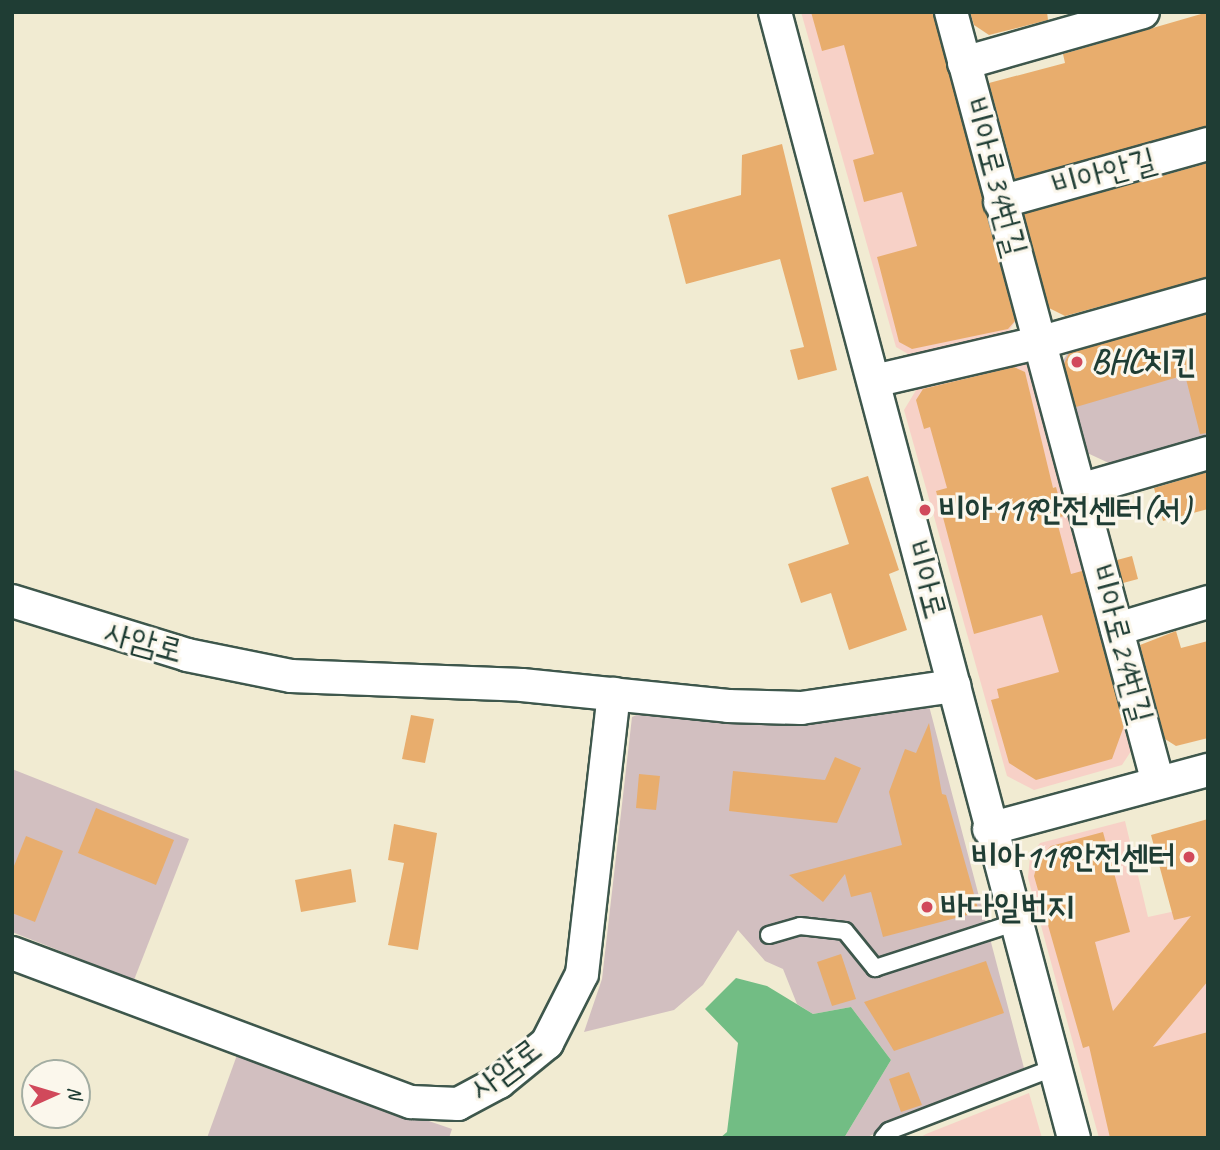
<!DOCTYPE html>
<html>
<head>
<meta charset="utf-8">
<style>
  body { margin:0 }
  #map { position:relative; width:1220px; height:1150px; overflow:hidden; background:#f1ebd2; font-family:Caveat,"Poor Story",sans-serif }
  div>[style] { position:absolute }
  .built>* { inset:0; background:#f7d1c7 }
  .industrial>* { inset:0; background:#d2bfc0 }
  .forest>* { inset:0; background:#72bd84 }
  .building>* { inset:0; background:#e8ad6d }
  .roads { filter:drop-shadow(2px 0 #3e574c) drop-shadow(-2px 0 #3e574c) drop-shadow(0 2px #3e574c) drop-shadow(0 -2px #3e574c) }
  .service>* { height:16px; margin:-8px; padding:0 8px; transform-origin:8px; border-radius:8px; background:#fff }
  .minor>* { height:32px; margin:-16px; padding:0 16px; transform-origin:16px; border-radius:16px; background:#fff }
  .dots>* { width:19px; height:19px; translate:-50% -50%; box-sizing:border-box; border:4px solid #fbf7ec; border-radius:50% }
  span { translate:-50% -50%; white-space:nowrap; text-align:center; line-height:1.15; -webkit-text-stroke:6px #fbf7ec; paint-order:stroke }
  .street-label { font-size:33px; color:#1f3d34 }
  .poi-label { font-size:33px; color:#1f3d34; font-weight:700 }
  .left { translate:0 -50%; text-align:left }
  .right { translate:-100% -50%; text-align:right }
  .frame { position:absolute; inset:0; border:14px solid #1f3d34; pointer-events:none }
  .north { position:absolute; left:21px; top:1059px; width:70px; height:70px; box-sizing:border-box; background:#fbf7ec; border:2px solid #a3ada2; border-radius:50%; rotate:86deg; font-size:19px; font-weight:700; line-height:28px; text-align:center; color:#1f3d34 }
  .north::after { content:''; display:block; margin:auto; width:24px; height:32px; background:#d1495b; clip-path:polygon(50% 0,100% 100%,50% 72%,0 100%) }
</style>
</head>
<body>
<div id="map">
  <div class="built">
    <i style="clip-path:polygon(801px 12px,940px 12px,1022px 311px,1009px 331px,915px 358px,896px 347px)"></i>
    <i style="clip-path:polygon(1019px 360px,1032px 367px,1135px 745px,1122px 765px,1034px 790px,1007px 776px,904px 410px,918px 387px)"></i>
    <i style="clip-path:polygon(1125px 821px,1148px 917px,1208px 904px,1208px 1138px,1099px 1138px,1028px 878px,1030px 857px,1040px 843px)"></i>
    <i style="clip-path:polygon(1029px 1093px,1042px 1138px,919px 1138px,926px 1134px)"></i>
  </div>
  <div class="industrial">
    <i style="clip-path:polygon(1208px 311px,1208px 437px,1111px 464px,1083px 451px,1060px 365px,1073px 345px)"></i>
    <i style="clip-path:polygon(928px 702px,1024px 1068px,865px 1138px,844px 1138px,891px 1060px,851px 1007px,813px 1014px,797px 1004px,783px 969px,765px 961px,738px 930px,703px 985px,674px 1010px,584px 1032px,602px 979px,632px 717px,648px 710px,838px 719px)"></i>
    <i style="clip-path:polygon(12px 769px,189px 839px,134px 980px,12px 932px)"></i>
    <i style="clip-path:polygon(237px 1055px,452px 1129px,449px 1138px,207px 1138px)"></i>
  </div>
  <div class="forest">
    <i style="clip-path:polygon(736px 978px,767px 986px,813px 1014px,851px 1007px,891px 1060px,844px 1138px,720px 1138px,727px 1132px,738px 1043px,705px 1009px)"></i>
  </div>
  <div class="building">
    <i style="clip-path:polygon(811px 12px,933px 12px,1015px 321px,1008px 329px,912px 349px,899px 342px,877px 257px,917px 246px,902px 192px,864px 202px,853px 160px,874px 154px,860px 104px,844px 45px,822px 51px)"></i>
    <i style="clip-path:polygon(970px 12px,1047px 12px,1048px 20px,989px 35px,974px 25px)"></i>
    <i style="clip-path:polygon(1208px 12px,1208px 126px,1015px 179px,989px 83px,1065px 63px,1063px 54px)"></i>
    <i style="clip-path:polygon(782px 144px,837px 370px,798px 380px,790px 350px,804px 347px,780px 259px,686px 284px,668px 215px,741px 195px,742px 155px)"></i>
    <i style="clip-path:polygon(1208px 163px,1208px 277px,1065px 316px,1049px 308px,1024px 214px)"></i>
    <i style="clip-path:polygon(1208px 314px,1208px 433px,1200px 434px,1185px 375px,1076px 407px,1064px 364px,1069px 353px)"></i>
    <i style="clip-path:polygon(1014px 367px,1025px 372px,1053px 488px,1056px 487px,1064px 516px,1056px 518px,1071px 574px,1082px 571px,1124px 726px,1112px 759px,1036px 780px,1009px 763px,991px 700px,999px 698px,997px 689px,1059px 672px,1042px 615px,974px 634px,936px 491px,947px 488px,930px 427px,924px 429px,916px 400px,923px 389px)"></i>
    <i style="clip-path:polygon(1208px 472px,1208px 509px,1163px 521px,1154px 488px)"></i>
    <i style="clip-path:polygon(868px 476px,899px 570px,889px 574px,907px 630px,849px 650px,831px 593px,801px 603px,788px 564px,849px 544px,831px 488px)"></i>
    <i style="clip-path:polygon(1132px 556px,1138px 579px,1123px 583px,1117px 560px)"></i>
    <i style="clip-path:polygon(1176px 631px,1181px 648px,1208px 641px,1208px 738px,1176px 746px,1165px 739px,1140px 645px)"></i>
    <i style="clip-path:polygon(411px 715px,434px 719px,425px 763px,402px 759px)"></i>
    <i style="clip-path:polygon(929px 723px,942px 794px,946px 795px,979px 912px,883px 937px,871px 892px,851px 897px,845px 874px,823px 902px,789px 875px,902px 845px,889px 792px,905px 749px,916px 753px)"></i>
    <i style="clip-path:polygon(835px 757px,861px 768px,837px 823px,729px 811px,733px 771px,825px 780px)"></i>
    <i style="clip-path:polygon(639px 774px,660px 776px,656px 810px,636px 808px)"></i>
    <i style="clip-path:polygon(96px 808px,174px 840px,156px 885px,78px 853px)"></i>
    <i style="clip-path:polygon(1208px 819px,1208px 981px,1153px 1047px,1208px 1032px,1208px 1138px,1110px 1138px,1089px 1046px,1083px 1048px,1034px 876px,1039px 858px,1051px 846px,1103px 832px,1130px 932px,1095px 942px,1113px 1011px,1191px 916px,1174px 920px,1151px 835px)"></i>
    <i style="clip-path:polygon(394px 824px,437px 833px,418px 950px,388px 945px,404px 863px,388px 860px)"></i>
    <i style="clip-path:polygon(26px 836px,63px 851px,35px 922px,12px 913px,12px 871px)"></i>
    <i style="clip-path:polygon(351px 869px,356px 902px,301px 912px,295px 880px)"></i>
    <i style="clip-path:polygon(841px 954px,856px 999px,832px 1006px,817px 962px)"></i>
    <i style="clip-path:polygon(986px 961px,1004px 1013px,894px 1051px,864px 1002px)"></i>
    <i style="clip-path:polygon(909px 1072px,922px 1105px,901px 1112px,889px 1079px)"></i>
  </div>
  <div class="roads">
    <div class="service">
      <i style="left:769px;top:935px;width:32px;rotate:-16deg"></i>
      <i style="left:800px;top:926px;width:45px;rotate:6.3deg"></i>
      <i style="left:845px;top:931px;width:48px;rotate:51deg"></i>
      <i style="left:875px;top:968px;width:149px;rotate:-17.9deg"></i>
      <i style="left:883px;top:1138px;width:9px;rotate:-49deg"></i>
      <i style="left:889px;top:1131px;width:179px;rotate:-21deg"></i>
    </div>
    <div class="minor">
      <i style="left:775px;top:12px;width:1165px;rotate:75.13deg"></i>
      <i style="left:951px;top:12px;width:798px;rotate:74.97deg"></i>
      <i style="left:964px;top:63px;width:186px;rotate:-15.9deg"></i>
      <i style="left:1000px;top:202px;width:216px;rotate:-15.6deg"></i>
      <i style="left:874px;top:381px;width:172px;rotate:-13.1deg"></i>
      <i style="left:1042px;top:342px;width:173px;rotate:-15.8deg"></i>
      <i style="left:1080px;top:490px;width:133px;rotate:-16.1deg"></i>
      <i style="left:12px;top:601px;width:183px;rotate:17.1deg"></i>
      <i style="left:187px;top:655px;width:106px;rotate:11.4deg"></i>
      <i style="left:291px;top:676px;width:231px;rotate:2.2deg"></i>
      <i style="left:522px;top:685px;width:207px;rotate:5.8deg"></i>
      <i style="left:728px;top:706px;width:73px;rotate:1.6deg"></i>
      <i style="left:801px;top:708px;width:155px;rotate:-8.2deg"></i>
      <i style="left:1117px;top:629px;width:95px;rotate:-16.5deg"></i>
      <i style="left:989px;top:829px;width:227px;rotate:-15.1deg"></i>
      <i style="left:12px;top:953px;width:426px;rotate:20.5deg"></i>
      <i style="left:411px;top:1102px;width:47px;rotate:2.4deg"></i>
      <i style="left:458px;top:1104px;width:47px;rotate:-28.2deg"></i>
      <i style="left:499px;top:1082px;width:62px;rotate:-39.1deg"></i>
      <i style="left:547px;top:1043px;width:77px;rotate:-63.1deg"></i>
      <i style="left:582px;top:974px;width:282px;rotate:-83.5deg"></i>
    </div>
  </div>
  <div class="dots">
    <i style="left:1077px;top:362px;background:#d1495b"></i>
    <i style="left:925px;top:510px;background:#d1495b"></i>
    <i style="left:1189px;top:857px;background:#d1495b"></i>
    <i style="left:927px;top:907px;background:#d1495b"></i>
  </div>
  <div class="street-label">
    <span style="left:1104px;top:173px;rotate:-15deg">비아안길</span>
    <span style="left:995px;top:177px;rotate:75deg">비아로34번길</span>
    <span style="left:926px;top:580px;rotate:75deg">비아로</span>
    <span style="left:144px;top:642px;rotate:15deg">사암로</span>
    <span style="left:1121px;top:644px;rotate:75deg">비아로24번길</span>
    <span style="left:506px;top:1069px;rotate:-37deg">사암로</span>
  </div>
  <div class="poi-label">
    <span class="left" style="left:1091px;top:362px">BHC치킨</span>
    <span class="left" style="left:939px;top:510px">비아119안전센터(서)</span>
    <span class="right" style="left:1175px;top:857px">비아119안전센터</span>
    <span class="left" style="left:941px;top:907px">바다일번지</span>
  </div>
  <div class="frame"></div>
  <div class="north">N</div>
</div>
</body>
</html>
